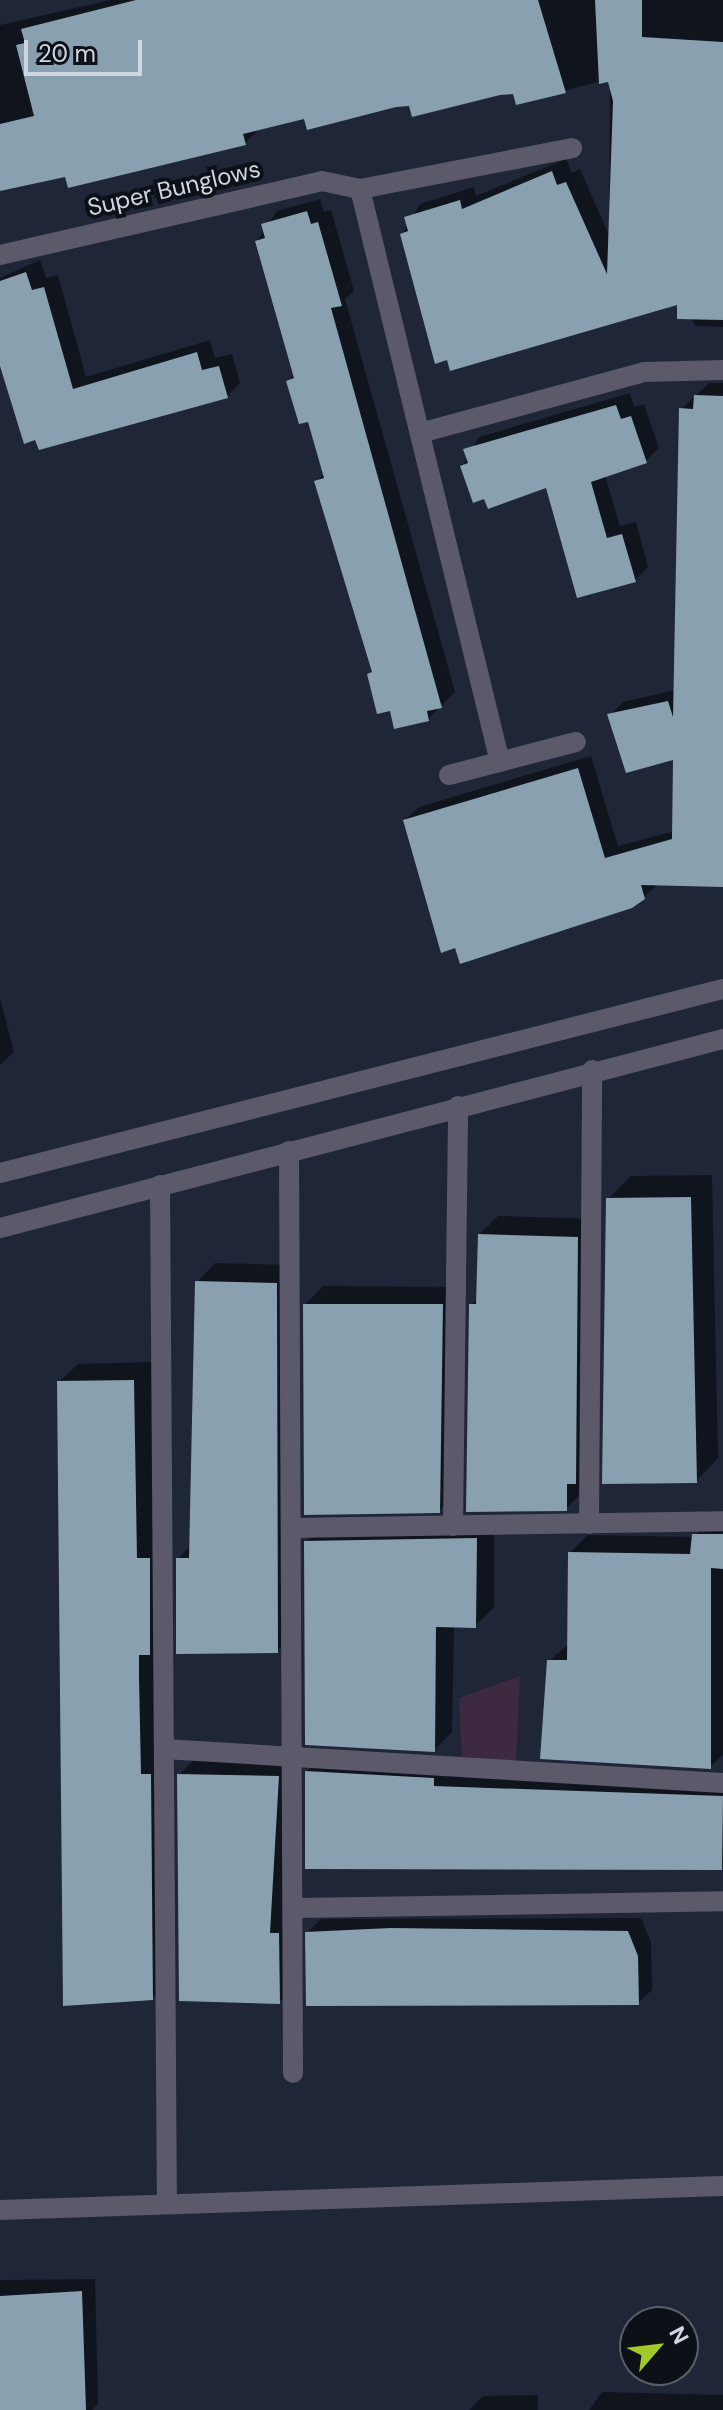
<!DOCTYPE html>
<html>
<head>
<meta charset="utf-8">
<style>
  body { margin:0 }
  #map { position:relative; width:723px; height:2410px; overflow:hidden; background:#1f2638; font-family:"DM Sans",sans-serif }
  div>[style] { position:absolute }
  .green>* { inset:0; background:#3d2940 }
  .shadow>* { inset:0; background:#0007 }
  .building>* { inset:0; background:#89a0b0 }
  .minor>* { height:20px; margin:-10px; padding:0 10px; transform-origin:10px; border-radius:10px; background:#5c596b }
  .tertiary>* { height:20px; margin:-10px; padding:0 10px; transform-origin:10px; border-radius:10px; background:#5c596b }
  span { translate:-50% -50%; white-space:nowrap; text-align:center; line-height:1.15; -webkit-text-stroke:8px #0c1017; paint-order:stroke }
  .street-label { font-size:24px; color:#d0d6e2 }
  .north { position:absolute; left:619px; top:2306px; width:80px; height:80px; box-sizing:border-box; background:#0c1017; border:2px solid #5a5f68; border-radius:50%; rotate:62deg; font-size:22px; font-weight:700; line-height:32px; text-align:center; color:#d0d6e2 }
  .north::after { content:''; display:block; margin:auto; width:28px; height:36px; background:#a1c929; clip-path:polygon(50% 0,100% 100%,50% 72%,0 100%) }
  .scale { position:absolute; left:24px; top:40px; width:118px; height:36px; box-sizing:border-box; border:4px solid #d0d6e2; border-top:0; padding-left:10px; font-size:24px; line-height:28px; white-space:nowrap; color:#d0d6e2; -webkit-text-stroke:6px #0c1017; paint-order:stroke }
</style>
</head>
<body>
<div id="map">
  <div class="green">
    <i style="clip-path:polygon(520px 1676px,516px 1767px,462px 1764px,459px 1698px)"></i>
  </div>
  <div class="shadow">
    <i style="clip-path:polygon(111px 0,723px 0,723px 327px,696px 326px,679px 302px,402px 235px,420px 204px,474px 187px,476px 196px,566px 159px,572px 173px,580px 169px,609px 235px,610px 79px,517px 103px,514px 92px,305px 117px,260px 128px,245px 143px,0 189px,0 25px)"></i>
    <i style="clip-path:polygon(320px 199px,324px 212px,331px 210px,354px 291px,345px 299px,455px 692px,428px 719px,391px 709px,369px 674px,374px 670px,316px 482px,325px 473px,309px 419px,288px 381px,295px 374px,257px 241px,277px 211px)"></i>
    <i style="clip-path:polygon(40px 260px,46px 278px,58px 275px,86px 377px,210px 340px,215px 358px,232px 354px,240px 383px,227px 396px,40px 448px,0 356px,0 278px)"></i>
    <i style="clip-path:polygon(709px 383px,723px 383px,723px 885px,658px 884px,644px 897px,405px 820px,419px 807px,591px 756px,618px 846px,675px 831px,676px 757px,610px 715px,623px 702px,675px 690px,681px 409px)"></i>
    <i style="clip-path:polygon(630px 393px,634px 407px,644px 404px,659px 448px,646px 461px,605px 475px,620px 526px,636px 522px,648px 567px,635px 580px,548px 486px,462px 467px,479px 437px)"></i>
    <i style="clip-path:polygon(0 998px,14px 1052px,0 1065px)"></i>
    <i style="clip-path:polygon(712px 1175px,718px 1458px,696px 1481px,608px 1199px,631px 1176px)"></i>
    <i style="clip-path:polygon(498px 1216px,596px 1219px,584px 1490px,566px 1509px,471px 1305px,478px 1298px,480px 1234px)"></i>
    <i style="clip-path:polygon(215px 1263px,294px 1265px,296px 1633px,277px 1651px,178px 1559px,191px 1545px,197px 1282px)"></i>
    <i style="clip-path:polygon(323px 1286px,460px 1287px,458px 1492px,439px 1511px,305px 1305px)"></i>
    <i style="clip-path:polygon(152px 1362px,170px 1980px,152px 1998px,59px 1382px,78px 1364px)"></i>
    <i style="clip-path:polygon(712px 1517px,723px 1517px,723px 1754px,710px 1767px,549px 1661px,570px 1643px,570px 1553px,588px 1535px,694px 1537px)"></i>
    <i style="clip-path:polygon(494px 1520px,494px 1607px,475px 1626px,454px 1626px,452px 1732px,434px 1750px,306px 1542px,324px 1523px)"></i>
    <i style="clip-path:polygon(325px 1753px,723px 1777px,723px 1866px,307px 1868px,307px 1771px)"></i>
    <i style="clip-path:polygon(198px 1756px,296px 1758px,297px 1983px,279px 2002px,179px 1775px)"></i>
    <i style="clip-path:polygon(641px 1918px,651px 1942px,652px 1990px,638px 2003px,307px 1933px,321px 1919px)"></i>
    <i style="clip-path:polygon(95px 2279px,98px 2404px,92px 2410px,0 2410px,0 2280px)"></i>
    <i style="clip-path:polygon(602px 2392px,723px 2395px,723px 2410px,589px 2410px)"></i>
    <i style="clip-path:polygon(538px 2395px,538px 2410px,469px 2410px,483px 2396px)"></i>
  </div>
  <div class="building">
    <i style="clip-path:polygon(136px 0,538px 0,566px 93px,516px 105px,513px 94px,500px 95px,412px 117px,409px 106px,396px 107px,307px 130px,304px 119px,243px 134px,246px 145px,68px 188px,65px 177px,0 191px,0 124px,34px 116px,16px 45px,25px 43px,21px 29px)"></i>
    <i style="clip-path:polygon(595px 0,642px 0,642px 37px,723px 42px,723px 320px,677px 319px,677px 305px,450px 371px,447px 360px,435px 364px,400px 234px,408px 231px,404px 217px,460px 200px,462px 209px,552px 171px,557px 185px,566px 182px,607px 274px,613px 101px,608px 82px,599px 84px)"></i>
    <i style="clip-path:polygon(307px 211px,311px 224px,318px 222px,342px 306px,331px 308px,442px 708px,427px 711px,429px 721px,394px 729px,390px 711px,377px 714px,367px 674px,372px 672px,314px 481px,324px 478px,308px 422px,299px 424px,286px 381px,294px 378px,255px 241px,265px 238px,261px 224px)"></i>
    <i style="clip-path:polygon(26px 272px,32px 290px,44px 287px,73px 389px,197px 352px,202px 370px,219px 366px,228px 398px,39px 450px,35px 440px,24px 444px,0 366px,0 281px)"></i>
    <i style="clip-path:polygon(694px 395px,723px 396px,723px 887px,641px 885px,645px 899px,632px 908px,460px 964px,455px 948px,441px 953px,403px 820px,578px 768px,605px 858px,672px 839px,673px 760px,626px 773px,607px 714px,668px 701px,673px 717px,679px 408px,693px 409px)"></i>
    <i style="clip-path:polygon(616px 405px,621px 419px,631px 416px,647px 463px,591px 482px,607px 538px,622px 534px,636px 582px,577px 598px,546px 488px,488px 509px,484px 499px,473px 503px,460px 466px,468px 463px,463px 449px)"></i>
    <i style="clip-path:polygon(691px 1197px,697px 1483px,602px 1484px,606px 1198px)"></i>
    <i style="clip-path:polygon(478px 1234px,578px 1237px,576px 1484px,567px 1484px,567px 1511px,466px 1512px,469px 1304px,476px 1304px)"></i>
    <i style="clip-path:polygon(195px 1281px,277px 1283px,278px 1653px,176px 1654px,176px 1558px,189px 1558px)"></i>
    <i style="clip-path:polygon(303px 1304px,443px 1304px,440px 1513px,304px 1515px)"></i>
    <i style="clip-path:polygon(134px 1380px,137px 1558px,150px 1558px,150px 1655px,139px 1655px,139px 1677px,141px 1774px,151px 1774px,153px 2000px,63px 2006px,57px 1381px)"></i>
    <i style="clip-path:polygon(692px 1534px,723px 1534px,723px 1569px,711px 1568px,711px 1769px,540px 1759px,547px 1660px,567px 1660px,568px 1552px,690px 1554px)"></i>
    <i style="clip-path:polygon(477px 1538px,476px 1628px,436px 1627px,435px 1752px,305px 1745px,304px 1541px)"></i>
    <i style="clip-path:polygon(305px 1771px,434px 1778px,434px 1786px,723px 1796px,722px 1870px,305px 1869px)"></i>
    <i style="clip-path:polygon(177px 1774px,279px 1776px,270px 1933px,279px 1933px,280px 2004px,179px 2001px)"></i>
    <i style="clip-path:polygon(391px 1928px,628px 1931px,638px 1956px,639px 2005px,306px 2006px,305px 1932px)"></i>
    <i style="clip-path:polygon(82px 2291px,86px 2410px,0 2410px,0 2296px)"></i>
  </div>
  <div class="minor">
    <i style="left:360px;top:189px;width:216px;rotate:-10.9deg"></i>
    <i style="left:0;top:255px;width:330px;rotate:-12.9deg"></i>
    <i style="left:322px;top:181px;width:39px;rotate:12deg"></i>
    <i style="left:360px;top:189px;width:590px;rotate:76.27deg"></i>
    <i style="left:420px;top:433px;width:232px;rotate:-15.2deg"></i>
    <i style="left:644px;top:372px;width:79px;rotate:-1.5deg"></i>
    <i style="left:449px;top:775px;width:131px;rotate:-14.6deg"></i>
    <i style="left:289px;top:1151px;width:922px;rotate:89.75deg"></i>
    <i style="left:160px;top:1185px;width:1019px;rotate:89.61deg"></i>
    <i style="left:589px;top:1524px;width:454px;rotate:-89.6deg"></i>
    <i style="left:453px;top:1526px;width:420px;rotate:-89.3deg"></i>
    <i style="left:293px;top:1528px;width:430px;rotate:-0.9deg"></i>
    <i style="left:164px;top:1749px;width:560px;rotate:3.48deg"></i>
    <i style="left:296px;top:1908px;width:427px;rotate:-0.9deg"></i>
    <i style="left:0;top:2210px;width:723px;rotate:-1.9deg"></i>
  </div>
  <div class="tertiary">
    <i style="left:0;top:1173px;width:746px;rotate:-14.28deg"></i>
    <i style="left:0;top:1228px;width:747px;rotate:-14.65deg"></i>
  </div>
  <div class="street-label">
    <span style="left:174px;top:188px;rotate:-13deg">Super Bunglows</span>
  </div>
  <div class="north">N</div>
  <div class="scale">20 m</div>
</div>
</body>
</html>
